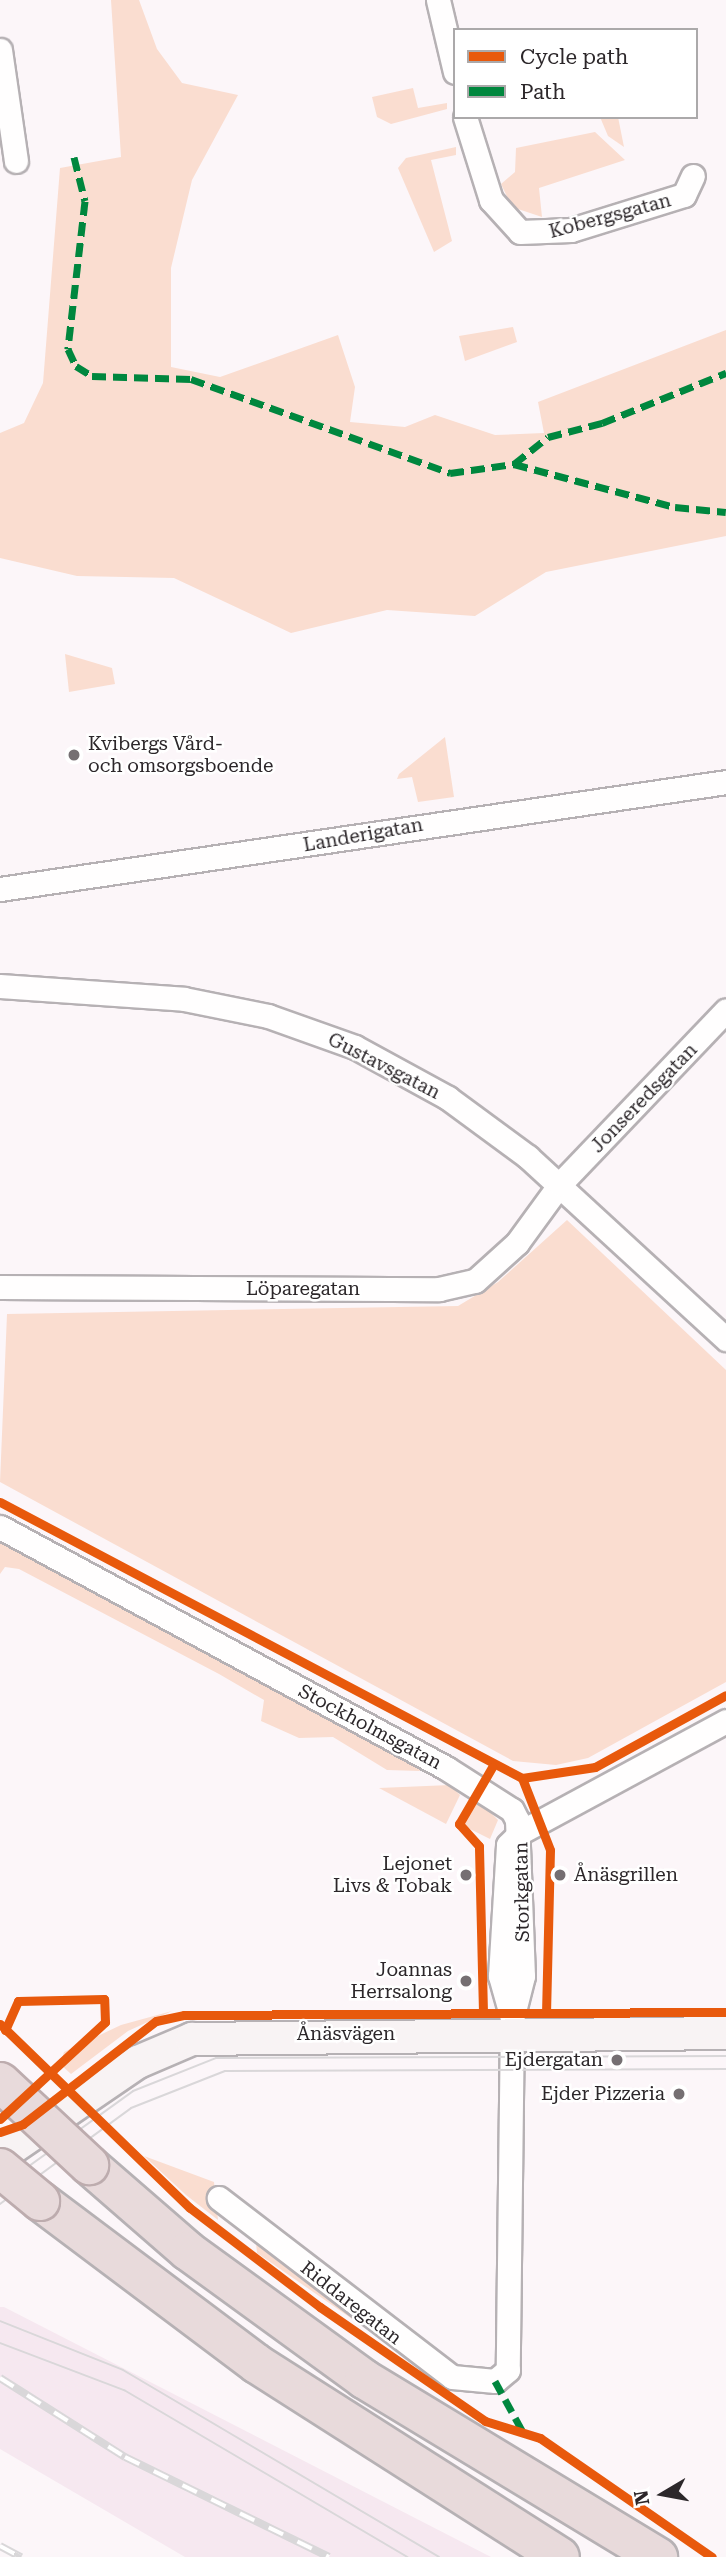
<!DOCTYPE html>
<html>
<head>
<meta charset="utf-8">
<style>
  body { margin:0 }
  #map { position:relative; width:726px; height:2557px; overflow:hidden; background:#fcf6f9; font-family:"Roboto Serif",serif }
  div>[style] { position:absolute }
  .built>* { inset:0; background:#f6e8f0 }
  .green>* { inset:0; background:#faddd0 }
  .roads { filter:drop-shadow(2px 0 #b6b1b4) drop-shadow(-2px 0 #b6b1b4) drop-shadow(0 2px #b6b1b4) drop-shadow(0 -2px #b6b1b4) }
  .street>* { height:23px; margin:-11.5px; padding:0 11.5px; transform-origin:11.5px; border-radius:11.5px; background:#fffefe }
  .secondary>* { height:32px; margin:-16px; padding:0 16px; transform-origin:16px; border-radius:16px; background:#f8f3f4 }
  .highway>* { height:38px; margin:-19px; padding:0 19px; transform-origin:19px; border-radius:19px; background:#e8dadb }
  .tram>* { height:2px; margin:-1px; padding:0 1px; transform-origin:1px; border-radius:1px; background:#d9d7d9 }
  .rail>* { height:8px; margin-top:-4px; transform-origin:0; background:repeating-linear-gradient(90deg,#fff 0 16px,#d9d7d9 0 32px); box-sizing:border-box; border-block:2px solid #d9d7d9 }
  .bridges { filter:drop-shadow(2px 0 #bdacae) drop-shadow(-2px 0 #bdacae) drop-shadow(0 2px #bdacae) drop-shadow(0 -2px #bdacae) }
  .highway-bridge>* { height:38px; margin:-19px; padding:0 19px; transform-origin:19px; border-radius:19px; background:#e8dadb }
  .quiet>* { height:7px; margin-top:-3.5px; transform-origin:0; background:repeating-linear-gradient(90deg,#00873e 0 14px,transparent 0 21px) }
  .cycleway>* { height:9px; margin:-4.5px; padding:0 4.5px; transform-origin:4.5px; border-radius:4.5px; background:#e8590c }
  .dots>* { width:19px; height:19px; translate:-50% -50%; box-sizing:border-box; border:4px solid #fff; border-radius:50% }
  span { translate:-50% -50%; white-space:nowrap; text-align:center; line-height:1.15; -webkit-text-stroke:5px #fff; paint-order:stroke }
  .street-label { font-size:19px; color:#2c272a }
  .poi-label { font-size:19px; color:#2c272a }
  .left { translate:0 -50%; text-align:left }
  .right { translate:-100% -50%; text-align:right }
  .legend { position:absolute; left:453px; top:28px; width:245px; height:91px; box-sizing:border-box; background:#fff; border:2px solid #aba9aa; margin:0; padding:9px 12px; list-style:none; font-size:21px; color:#2c272a }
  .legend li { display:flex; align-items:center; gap:14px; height:35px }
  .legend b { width:35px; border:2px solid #aba9aa }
  .north { position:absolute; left:628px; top:2459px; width:70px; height:70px; -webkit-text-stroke:5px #fff; paint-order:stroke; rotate:260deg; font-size:19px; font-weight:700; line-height:28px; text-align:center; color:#2c272a }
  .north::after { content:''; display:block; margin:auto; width:24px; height:32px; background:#2c272a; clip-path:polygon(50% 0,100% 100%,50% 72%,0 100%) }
</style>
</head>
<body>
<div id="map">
  <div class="built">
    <i style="clip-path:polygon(0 2307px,4px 2307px,491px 2557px,185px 2557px,0 2449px)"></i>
  </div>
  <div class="green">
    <i style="clip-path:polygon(111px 0,139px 0,157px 49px,182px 83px,238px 95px,192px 180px,171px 268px,171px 367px,220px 377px,338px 335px,355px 387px,350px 422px,405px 427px,435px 415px,495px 435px,544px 433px,538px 402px,726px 330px,726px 536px,546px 572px,475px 616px,387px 610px,291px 633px,174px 578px,77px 576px,0 558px,0 433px,24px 423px,43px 383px,60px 168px,121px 157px)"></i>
    <i style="clip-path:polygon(413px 88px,418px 108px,447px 103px,447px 109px,391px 124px,377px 117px,372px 97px)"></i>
    <i style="clip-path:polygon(600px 117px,618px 117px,624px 147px,608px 136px)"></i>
    <i style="clip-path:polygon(595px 132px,625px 160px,539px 188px,542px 217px,512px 207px,501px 184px,515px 172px,516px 148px)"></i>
    <i style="clip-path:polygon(456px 147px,456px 155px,431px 160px,452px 241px,434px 252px,398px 168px,406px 158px)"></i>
    <i style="clip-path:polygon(513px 327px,517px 342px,465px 361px,459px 336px)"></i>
    <i style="clip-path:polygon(65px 654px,112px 668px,115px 684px,69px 692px)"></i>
    <i style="clip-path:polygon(445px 737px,454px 797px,418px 802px,412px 777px,397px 779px,399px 774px)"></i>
    <i style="clip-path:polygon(567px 1220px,726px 1370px,726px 1682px,588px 1758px,556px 1765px,513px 1761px,0 1482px,7px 1314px,458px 1306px,498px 1282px)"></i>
    <i style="clip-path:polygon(0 1538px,418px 1765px,420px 1771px,387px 1770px,333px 1737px,299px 1738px,261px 1721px,264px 1700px,219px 1674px,19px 1569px,5px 1567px,0 1574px)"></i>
    <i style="clip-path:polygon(450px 1785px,460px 1795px,446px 1824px,379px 1788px)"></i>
    <i style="clip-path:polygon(477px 1799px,498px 1820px,490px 1839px,464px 1826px)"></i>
    <i style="clip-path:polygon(172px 2011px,128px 2031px,71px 2074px,60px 2064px,64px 2052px,121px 2025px)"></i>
    <i style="clip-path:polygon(144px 2156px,214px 2182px,218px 2220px,186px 2195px)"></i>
    <i style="clip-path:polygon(256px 2243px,260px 2243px,453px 2389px,257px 2253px)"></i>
  </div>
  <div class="roads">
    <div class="street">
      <i style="left:438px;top:0;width:74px;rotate:76.7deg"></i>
      <i style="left:0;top:50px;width:112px;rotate:81.8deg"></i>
      <i style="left:465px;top:117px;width:87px;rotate:72.6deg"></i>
      <i style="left:491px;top:200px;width:43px;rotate:47.8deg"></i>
      <i style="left:520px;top:232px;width:51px;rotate:-2.2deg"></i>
      <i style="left:571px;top:230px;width:118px;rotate:-17.2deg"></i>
      <i style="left:684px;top:195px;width:21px;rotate:-65deg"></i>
      <i style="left:0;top:889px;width:734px;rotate:-8.38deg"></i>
      <i style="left:0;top:986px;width:184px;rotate:4deg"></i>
      <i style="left:184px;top:999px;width:86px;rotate:11.4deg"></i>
      <i style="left:268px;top:1016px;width:92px;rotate:19.6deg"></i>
      <i style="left:355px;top:1047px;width:106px;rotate:28.7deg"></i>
      <i style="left:448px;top:1098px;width:99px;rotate:36.4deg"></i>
      <i style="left:528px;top:1157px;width:269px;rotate:42.6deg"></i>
      <i style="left:0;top:1287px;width:439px;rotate:0.3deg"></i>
      <i style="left:439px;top:1289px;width:37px;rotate:-13deg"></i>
      <i style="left:475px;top:1281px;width:57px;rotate:-42.1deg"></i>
      <i style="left:517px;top:1243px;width:73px;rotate:-53.9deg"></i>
      <i style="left:560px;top:1184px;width:240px;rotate:-46.3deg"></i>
      <i style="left:0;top:1527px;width:507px;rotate:28.38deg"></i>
      <i style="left:446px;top:1768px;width:78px;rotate:32.5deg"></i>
      <i style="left:512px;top:1810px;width:11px;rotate:63deg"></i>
      <i style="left:517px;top:1820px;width:156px;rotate:87.8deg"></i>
      <i style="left:523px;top:1976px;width:44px;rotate:104.3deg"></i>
      <i style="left:512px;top:2019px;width:351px;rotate:90.7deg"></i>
      <i style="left:508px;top:2370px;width:17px;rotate:140deg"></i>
      <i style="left:495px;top:2381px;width:43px;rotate:-174.7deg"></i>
      <i style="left:452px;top:2377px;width:294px;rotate:-142.5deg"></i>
      <i style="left:512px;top:2018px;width:44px;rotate:-105.9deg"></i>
      <i style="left:500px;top:1976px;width:131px;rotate:-86.5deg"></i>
      <i style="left:508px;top:1845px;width:18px;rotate:-45deg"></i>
      <i style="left:521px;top:1832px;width:233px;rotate:-28.4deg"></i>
    </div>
    <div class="secondary">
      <i style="left:0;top:2156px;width:167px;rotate:-34.3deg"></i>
      <i style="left:138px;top:2062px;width:59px;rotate:-23.1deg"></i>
      <i style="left:192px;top:2039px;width:534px;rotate:-0.64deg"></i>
    </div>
    <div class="highway">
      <i style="left:89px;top:2165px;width:131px;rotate:41deg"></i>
      <i style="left:188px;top:2251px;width:218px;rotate:36deg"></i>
      <i style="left:364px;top:2379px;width:344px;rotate:31.2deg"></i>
      <i style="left:40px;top:2201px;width:271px;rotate:36.9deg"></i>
      <i style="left:257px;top:2364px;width:359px;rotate:32.5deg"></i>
    </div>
  </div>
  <div class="tram">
    <i style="left:0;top:2187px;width:164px;rotate:-35.8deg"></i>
    <i style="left:133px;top:2091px;width:89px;rotate:-21.7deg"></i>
    <i style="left:216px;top:2058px;width:510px;rotate:-0.22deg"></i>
    <i style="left:0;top:2204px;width:162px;rotate:-36.2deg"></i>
    <i style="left:131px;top:2108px;width:101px;rotate:-21.5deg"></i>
    <i style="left:225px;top:2071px;width:501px;rotate:-0.23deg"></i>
    <i style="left:0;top:2321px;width:132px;rotate:21.7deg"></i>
    <i style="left:123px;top:2370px;width:367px;rotate:30.6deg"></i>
    <i style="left:0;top:2343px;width:133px;rotate:20.8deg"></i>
    <i style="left:124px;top:2390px;width:329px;rotate:30.5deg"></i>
  </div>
  <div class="rail">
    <i style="left:0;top:2378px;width:148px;rotate:32.3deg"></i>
    <i style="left:125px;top:2457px;width:227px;rotate:26.1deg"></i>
    <i style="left:0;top:2546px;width:24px;rotate:28deg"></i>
  </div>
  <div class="bridges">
    <div class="highway-bridge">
      <i style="left:0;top:2082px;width:122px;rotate:43deg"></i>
      <i style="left:0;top:2168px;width:52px;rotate:39.5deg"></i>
    </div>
  </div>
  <div class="quiet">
    <i style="left:74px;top:157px;width:45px;rotate:76deg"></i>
    <i style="left:85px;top:201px;width:149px;rotate:96.6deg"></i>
    <i style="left:68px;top:349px;width:19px;rotate:65deg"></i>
    <i style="left:76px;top:366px;width:19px;rotate:32deg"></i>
    <i style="left:92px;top:376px;width:99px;rotate:1.7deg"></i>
    <i style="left:191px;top:379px;width:276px;rotate:19.9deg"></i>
    <i style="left:450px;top:473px;width:65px;rotate:-8deg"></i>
    <i style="left:514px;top:464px;width:167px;rotate:15deg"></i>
    <i style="left:675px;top:507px;width:51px;rotate:5.6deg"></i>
    <i style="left:514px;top:464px;width:43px;rotate:-38.5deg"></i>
    <i style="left:548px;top:437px;width:56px;rotate:-14.5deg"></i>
    <i style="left:602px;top:423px;width:134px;rotate:-22deg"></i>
    <i style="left:495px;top:2381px;width:58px;rotate:61.2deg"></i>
  </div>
  <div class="cycleway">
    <i style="left:0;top:1502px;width:590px;rotate:27.87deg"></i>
    <i style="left:522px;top:1778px;width:74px;rotate:-8.6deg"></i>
    <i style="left:595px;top:1767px;width:149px;rotate:-28.8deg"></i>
    <i style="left:522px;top:1778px;width:77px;rotate:68.7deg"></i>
    <i style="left:550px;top:1850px;width:161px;rotate:91.4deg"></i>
    <i style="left:483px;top:2012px;width:166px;rotate:-91.4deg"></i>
    <i style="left:479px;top:1846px;width:30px;rotate:-132deg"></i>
    <i style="left:459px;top:1824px;width:66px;rotate:-59.9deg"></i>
    <i style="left:0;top:2024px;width:264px;rotate:44.1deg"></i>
    <i style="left:190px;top:2208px;width:163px;rotate:37.3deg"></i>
    <i style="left:320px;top:2307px;width:201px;rotate:34.6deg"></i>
    <i style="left:485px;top:2421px;width:58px;rotate:17.2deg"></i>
    <i style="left:540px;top:2438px;width:209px;rotate:34.7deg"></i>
    <i style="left:0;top:2119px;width:143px;rotate:-42.7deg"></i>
    <i style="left:105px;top:2022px;width:23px;rotate:-92deg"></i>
    <i style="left:104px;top:1999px;width:86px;rotate:178.7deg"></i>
    <i style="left:18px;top:2001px;width:32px;rotate:114deg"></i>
    <i style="left:0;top:2132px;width:24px;rotate:-19deg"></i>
    <i style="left:23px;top:2124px;width:168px;rotate:-37.8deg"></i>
    <i style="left:156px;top:2021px;width:29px;rotate:-12deg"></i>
    <i style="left:184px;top:2015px;width:542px;rotate:-0.32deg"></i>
  </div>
  <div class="dots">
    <i style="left:74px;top:755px;background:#756f72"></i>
    <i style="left:466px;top:1875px;background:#756f72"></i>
    <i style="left:560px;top:1875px;background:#756f72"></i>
    <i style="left:466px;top:1981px;background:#756f72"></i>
    <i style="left:617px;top:2060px;background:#756f72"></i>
    <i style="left:679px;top:2094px;background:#756f72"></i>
  </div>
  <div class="street-label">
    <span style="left:610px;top:216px;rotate:-15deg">Kobergsgatan</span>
    <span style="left:363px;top:835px;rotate:-10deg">Landerigatan</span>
    <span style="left:384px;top:1066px;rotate:27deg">Gustavsgatan</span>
    <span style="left:644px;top:1098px;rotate:-46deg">Jonseredsgatan</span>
    <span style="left:303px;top:1289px">Löparegatan</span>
    <span style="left:370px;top:1727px;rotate:28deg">Stockholmsgatan</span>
    <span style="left:522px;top:1892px;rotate:-91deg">Storkgatan</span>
    <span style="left:346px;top:2034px">Ånäsvägen</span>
    <span style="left:351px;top:2303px;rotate:38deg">Riddaregatan</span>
  </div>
  <div class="poi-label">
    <span class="left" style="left:88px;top:755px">Kvibergs Vård-<br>och omsorgsboende</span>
    <span class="right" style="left:452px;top:1875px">Lejonet<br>Livs &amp; Tobak</span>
    <span class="left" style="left:574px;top:1875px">Ånäsgrillen</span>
    <span class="right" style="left:452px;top:1981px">Joannas<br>Herrsalong</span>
    <span class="right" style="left:603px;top:2060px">Ejdergatan</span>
    <span class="right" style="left:665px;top:2094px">Ejder Pizzeria</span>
  </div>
  <ul class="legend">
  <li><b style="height:9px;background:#e8590c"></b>Cycle path</li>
  <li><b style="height:9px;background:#00873e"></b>Path</li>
  </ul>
  <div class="north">N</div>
</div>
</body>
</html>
